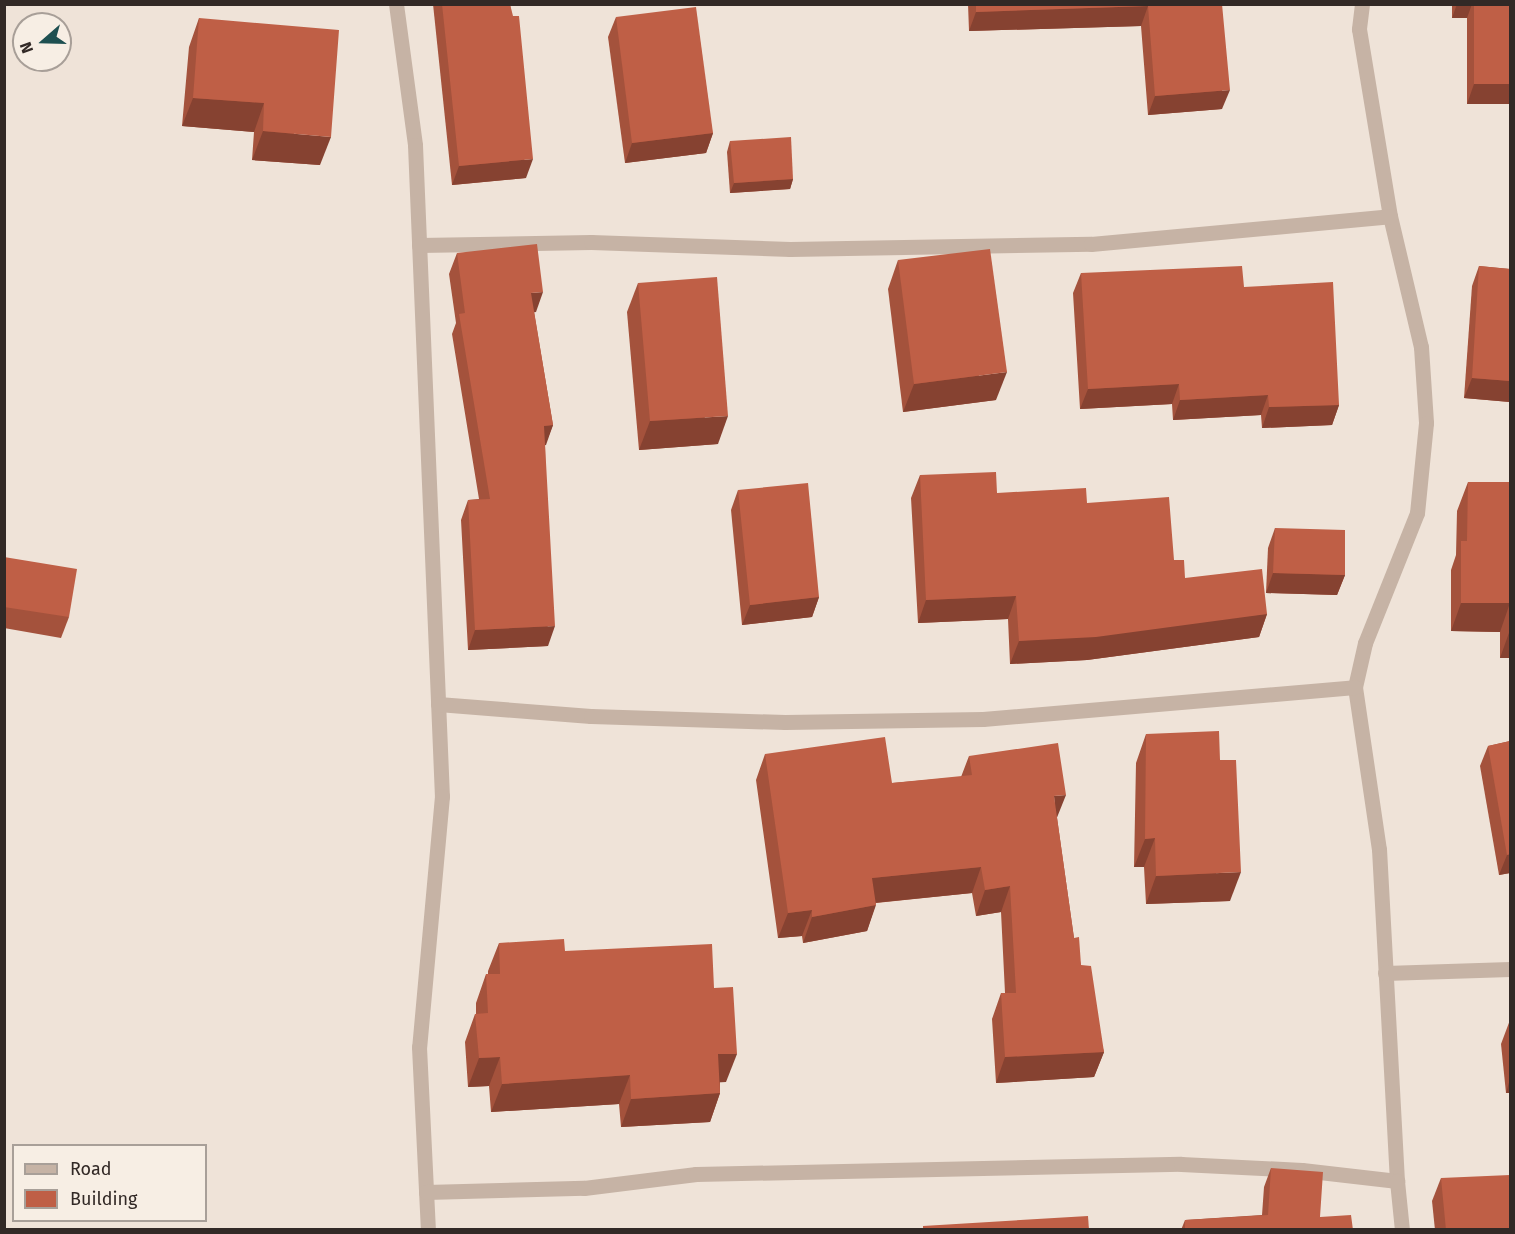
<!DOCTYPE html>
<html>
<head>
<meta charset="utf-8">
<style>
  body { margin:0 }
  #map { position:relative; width:1515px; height:1234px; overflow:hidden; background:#efe3d8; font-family:"Fira Sans",sans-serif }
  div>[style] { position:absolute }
  .minor>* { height:15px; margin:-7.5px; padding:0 7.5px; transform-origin:7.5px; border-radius:7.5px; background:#c6b3a5 }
  .wall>* { inset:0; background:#a4523c }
  .shaded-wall>* { inset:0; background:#864231 }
  .building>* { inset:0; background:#bf5f46 }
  span { translate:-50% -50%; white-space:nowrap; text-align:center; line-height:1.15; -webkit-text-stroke:6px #f7eee4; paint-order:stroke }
  .frame { position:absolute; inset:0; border:6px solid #322926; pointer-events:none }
  .legend { position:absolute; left:12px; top:1144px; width:195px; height:78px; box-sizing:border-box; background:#f7eee4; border:2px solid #a89f98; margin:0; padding:8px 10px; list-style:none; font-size:18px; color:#322926 }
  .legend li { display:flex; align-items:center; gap:12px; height:30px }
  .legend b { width:30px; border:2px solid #a89f98 }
  .north { position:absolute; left:12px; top:12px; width:60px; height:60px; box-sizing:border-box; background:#f7eee4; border:2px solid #a89f98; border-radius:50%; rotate:250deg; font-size:16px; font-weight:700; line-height:24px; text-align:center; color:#322926 }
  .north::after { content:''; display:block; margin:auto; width:21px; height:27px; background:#1e5051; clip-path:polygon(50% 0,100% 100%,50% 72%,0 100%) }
</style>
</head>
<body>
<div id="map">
  <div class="minor">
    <i style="left:396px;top:4px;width:142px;rotate:82.3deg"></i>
    <i style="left:415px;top:145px;width:652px;rotate:87.63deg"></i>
    <i style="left:442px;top:796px;width:252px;rotate:95.2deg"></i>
    <i style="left:419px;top:1047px;width:183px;rotate:87.2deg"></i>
    <i style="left:1362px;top:4px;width:25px;rotate:97deg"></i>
    <i style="left:1359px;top:29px;width:190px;rotate:80.6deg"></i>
    <i style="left:1390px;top:216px;width:135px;rotate:76.7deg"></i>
    <i style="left:1421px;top:347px;width:76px;rotate:86.2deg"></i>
    <i style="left:1426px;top:423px;width:90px;rotate:95.7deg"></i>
    <i style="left:1417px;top:513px;width:140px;rotate:111.8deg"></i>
    <i style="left:1365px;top:643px;width:45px;rotate:102.8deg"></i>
    <i style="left:1355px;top:687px;width:164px;rotate:81.6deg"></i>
    <i style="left:1379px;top:849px;width:332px;rotate:86.9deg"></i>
    <i style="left:419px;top:245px;width:172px;rotate:-1deg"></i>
    <i style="left:591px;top:242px;width:199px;rotate:2deg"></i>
    <i style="left:790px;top:249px;width:301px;rotate:-1deg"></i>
    <i style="left:1091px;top:244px;width:300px;rotate:-5.3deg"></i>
    <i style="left:438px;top:704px;width:153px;rotate:4.5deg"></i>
    <i style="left:591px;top:716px;width:194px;rotate:1.8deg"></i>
    <i style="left:785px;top:722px;width:198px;rotate:-0.9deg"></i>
    <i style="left:983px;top:719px;width:373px;rotate:-4.9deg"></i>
    <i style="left:1385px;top:973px;width:125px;rotate:-1.8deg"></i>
    <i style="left:426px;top:1192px;width:158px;rotate:-1.5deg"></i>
    <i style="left:584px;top:1188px;width:113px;rotate:-7.1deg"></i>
    <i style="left:696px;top:1174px;width:485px;rotate:-1.2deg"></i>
    <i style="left:1181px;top:1164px;width:121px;rotate:2.8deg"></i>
    <i style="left:1302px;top:1170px;width:96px;rotate:6.6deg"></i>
    <i style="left:1397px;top:1181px;width:49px;rotate:84.2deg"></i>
  </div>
  <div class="wall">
    <i style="clip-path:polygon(433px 4px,510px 4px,526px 178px,452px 185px)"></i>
    <i style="clip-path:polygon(968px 4px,1222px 4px,1222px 109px,1148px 115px,1141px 26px,969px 31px)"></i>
    <i style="clip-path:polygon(1452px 4px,1510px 4px,1510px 104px,1467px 104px,1467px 18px,1452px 18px)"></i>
    <i style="clip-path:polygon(616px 17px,713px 133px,706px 153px,625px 163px,608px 37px)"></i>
    <i style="clip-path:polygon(199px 18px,320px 165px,252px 160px,254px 132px,182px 126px,189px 47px)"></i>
    <i style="clip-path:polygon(730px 141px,793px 179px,790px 189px,730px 193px,727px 152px)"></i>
    <i style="clip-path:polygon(457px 253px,536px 312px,534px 312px,553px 425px,545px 445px,548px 646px,468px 650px,461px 520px,468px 500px,479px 499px,452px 334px,456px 323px,449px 274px)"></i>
    <i style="clip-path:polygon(898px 260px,996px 400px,903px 412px,888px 289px)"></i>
    <i style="clip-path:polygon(1479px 266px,1510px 269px,1510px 402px,1464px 398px,1472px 286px)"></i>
    <i style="clip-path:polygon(1081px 273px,1244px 287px,1339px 405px,1332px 425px,1262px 428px,1261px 415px,1173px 420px,1172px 404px,1080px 409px,1073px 293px)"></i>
    <i style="clip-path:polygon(638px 283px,718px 444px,639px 450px,627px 312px)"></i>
    <i style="clip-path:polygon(920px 475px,997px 493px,1087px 503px,1174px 560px,1185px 578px,1267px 614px,1259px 637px,1087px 660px,1010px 664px,1008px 619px,918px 623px,911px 498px)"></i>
    <i style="clip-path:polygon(1468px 482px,1510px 482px,1510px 658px,1500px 658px,1500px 632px,1451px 631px,1451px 570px,1456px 555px,1457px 511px)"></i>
    <i style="clip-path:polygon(738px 490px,819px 597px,812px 617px,742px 625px,731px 510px)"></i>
    <i style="clip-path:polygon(1275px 528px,1345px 575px,1337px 595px,1266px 593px,1268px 548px)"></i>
    <i style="clip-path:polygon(4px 557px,69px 617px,61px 638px,4px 628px)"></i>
    <i style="clip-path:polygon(1146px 734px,1230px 901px,1146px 904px,1144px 867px,1134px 867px,1136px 763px)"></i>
    <i style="clip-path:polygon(1510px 741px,1510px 873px,1499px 875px,1480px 766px,1488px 746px)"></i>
    <i style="clip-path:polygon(765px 754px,892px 783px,961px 777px,969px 756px,1057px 818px,1074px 938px,1081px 965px,1104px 1052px,1094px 1077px,996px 1083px,992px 1019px,1001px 993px,1005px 993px,1001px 912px,976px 916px,972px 893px,876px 903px,867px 931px,803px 943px,802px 936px,778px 938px,756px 780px)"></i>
    <i style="clip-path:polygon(499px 943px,565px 951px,714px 988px,726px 1082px,720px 1082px,720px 1093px,710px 1122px,621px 1127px,619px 1104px,491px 1112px,489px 1086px,468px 1087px,465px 1042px,475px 1014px,476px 1014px,476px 1003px,486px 974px,488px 974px,488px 971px)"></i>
    <i style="clip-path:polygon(1510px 1020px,1510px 1093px,1506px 1093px,1501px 1044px)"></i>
    <i style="clip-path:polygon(1271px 1168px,1320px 1217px,1353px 1230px,1181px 1230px,1185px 1220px,1262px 1215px,1264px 1187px)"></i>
    <i style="clip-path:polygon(1441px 1178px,1510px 1230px,1435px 1230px,1432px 1201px)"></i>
  </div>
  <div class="shaded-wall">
    <i style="clip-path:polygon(1457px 4px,1472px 4px,1467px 18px,1452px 18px)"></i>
    <i style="clip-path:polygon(1148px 6px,1141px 26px,969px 31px,976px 12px)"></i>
    <i style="clip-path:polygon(1474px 84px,1510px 84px,1510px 104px,1467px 104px)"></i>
    <i style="clip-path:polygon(1230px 90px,1222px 109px,1148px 115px,1155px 96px)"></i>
    <i style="clip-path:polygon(193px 98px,264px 103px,254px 132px,182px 126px)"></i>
    <i style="clip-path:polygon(263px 131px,331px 137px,320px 165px,252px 160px)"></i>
    <i style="clip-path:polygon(713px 133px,706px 153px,625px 163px,632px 143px)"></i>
    <i style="clip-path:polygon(533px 159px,526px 178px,452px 185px,459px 166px)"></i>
    <i style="clip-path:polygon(793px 179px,790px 189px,730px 193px,734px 183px)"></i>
    <i style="clip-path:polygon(543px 292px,536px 312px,524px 314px,531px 293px)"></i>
    <i style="clip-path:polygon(1007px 372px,996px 400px,903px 412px,914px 384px)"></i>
    <i style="clip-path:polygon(1472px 378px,1510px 381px,1510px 402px,1464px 398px)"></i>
    <i style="clip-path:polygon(1179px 384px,1172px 404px,1080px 409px,1088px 389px)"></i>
    <i style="clip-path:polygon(1268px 395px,1261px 415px,1173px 420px,1180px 400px)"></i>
    <i style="clip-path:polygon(1339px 405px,1332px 425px,1262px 428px,1269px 407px)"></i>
    <i style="clip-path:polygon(728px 416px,718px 444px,639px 450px,650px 421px)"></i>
    <i style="clip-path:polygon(553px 425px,546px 445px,537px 447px,544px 426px)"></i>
    <i style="clip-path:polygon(1273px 573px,1345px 575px,1337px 595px,1266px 593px)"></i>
    <i style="clip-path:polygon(1016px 596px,1008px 619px,918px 623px,926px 600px)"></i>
    <i style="clip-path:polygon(819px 597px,812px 617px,742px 625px,750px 605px)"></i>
    <i style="clip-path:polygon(1461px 603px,1510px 603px,1500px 632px,1451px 631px)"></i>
    <i style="clip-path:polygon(1267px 614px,1259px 637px,1087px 660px,1010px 664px,1019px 641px)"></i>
    <i style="clip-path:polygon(555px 626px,548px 646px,468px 650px,475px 630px)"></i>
    <i style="clip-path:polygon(1510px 630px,1510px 658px,1500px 658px)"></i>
    <i style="clip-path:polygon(1066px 795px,1056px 820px,1054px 796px)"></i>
    <i style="clip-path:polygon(1155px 838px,1144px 867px,1134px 867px,1145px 839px)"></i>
    <i style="clip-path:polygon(1510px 854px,1510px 873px,1499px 875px,1507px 855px)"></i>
    <i style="clip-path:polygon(981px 867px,972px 893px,863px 904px,872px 878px)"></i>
    <i style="clip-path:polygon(1241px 872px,1230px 901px,1146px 904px,1156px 876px)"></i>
    <i style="clip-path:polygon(1010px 886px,1001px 912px,976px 916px,985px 890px)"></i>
    <i style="clip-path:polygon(876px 905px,867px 931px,803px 943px,812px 917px)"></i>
    <i style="clip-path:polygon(812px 910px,802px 936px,778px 938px,788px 913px)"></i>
    <i style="clip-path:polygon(1104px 1052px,1094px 1077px,996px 1083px,1005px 1057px)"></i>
    <i style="clip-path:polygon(718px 1054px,737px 1054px,726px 1082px,708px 1083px)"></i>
    <i style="clip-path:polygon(500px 1057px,489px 1086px,468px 1087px,479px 1058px)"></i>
    <i style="clip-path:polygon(630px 1075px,619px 1104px,491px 1112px,502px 1084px)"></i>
    <i style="clip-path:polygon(1510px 1079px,1510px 1093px,1506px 1093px)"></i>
    <i style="clip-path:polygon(720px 1093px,710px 1122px,621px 1127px,631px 1099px)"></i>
  </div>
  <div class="building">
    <i style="clip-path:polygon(442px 4px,510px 4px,513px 16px,519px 16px,533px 159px,459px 166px)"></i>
    <i style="clip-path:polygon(976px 4px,1222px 4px,1230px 90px,1155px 96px,1148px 6px,976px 12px)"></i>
    <i style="clip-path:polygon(1474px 4px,1510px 4px,1510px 84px,1474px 84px)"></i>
    <i style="clip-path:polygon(696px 7px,713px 133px,632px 143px,616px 17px)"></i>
    <i style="clip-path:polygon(199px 18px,339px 30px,331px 137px,263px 131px,264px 103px,193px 98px)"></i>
    <i style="clip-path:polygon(791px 137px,793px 179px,734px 183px,730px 141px)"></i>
    <i style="clip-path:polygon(537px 244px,543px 292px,531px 293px,553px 425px,544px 426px,555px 626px,475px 630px,468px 500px,490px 499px,459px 314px,465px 313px,457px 253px)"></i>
    <i style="clip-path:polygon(990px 249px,1007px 372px,914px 384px,898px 260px)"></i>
    <i style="clip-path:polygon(1242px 266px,1244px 287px,1333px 282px,1339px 405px,1269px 407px,1268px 395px,1180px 400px,1179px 384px,1088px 389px,1081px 273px)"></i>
    <i style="clip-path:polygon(1479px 266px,1510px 269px,1510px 381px,1472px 378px)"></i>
    <i style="clip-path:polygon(717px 277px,728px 416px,650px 421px,638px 283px)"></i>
    <i style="clip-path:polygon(996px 472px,997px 493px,1086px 488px,1087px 503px,1169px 497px,1174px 560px,1184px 560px,1185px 578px,1262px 569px,1267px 614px,1096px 637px,1019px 641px,1016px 596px,926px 600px,920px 475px)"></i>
    <i style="clip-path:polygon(1468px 482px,1510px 482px,1510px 603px,1461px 603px,1461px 541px,1467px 541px)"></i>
    <i style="clip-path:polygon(808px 483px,819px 597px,750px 605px,738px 490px)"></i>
    <i style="clip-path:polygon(1275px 528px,1345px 530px,1345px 575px,1273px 573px)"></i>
    <i style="clip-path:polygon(4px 557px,77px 569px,69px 617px,4px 607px)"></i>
    <i style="clip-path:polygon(1219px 731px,1220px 760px,1236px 760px,1241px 872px,1156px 876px,1155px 838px,1145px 839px,1146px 734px)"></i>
    <i style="clip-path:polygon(885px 737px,892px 783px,972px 775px,969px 756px,1058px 743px,1066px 795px,1054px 796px,1074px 938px,1079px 937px,1081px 965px,1091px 966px,1104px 1052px,1005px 1057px,1001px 993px,1016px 993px,1010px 886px,985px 890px,981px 867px,872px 878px,876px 905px,812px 917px,812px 910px,788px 913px,765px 754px)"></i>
    <i style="clip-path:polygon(1510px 741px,1510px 854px,1507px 855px,1488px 746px)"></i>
    <i style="clip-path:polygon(564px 939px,565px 951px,712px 944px,714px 988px,733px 987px,737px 1054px,718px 1054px,720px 1093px,631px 1099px,630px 1075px,502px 1084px,500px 1057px,479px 1058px,475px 1014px,488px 1013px,486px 974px,500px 974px,499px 943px)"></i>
    <i style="clip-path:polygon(1271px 1168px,1323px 1172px,1320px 1217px,1351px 1215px,1353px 1230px,1185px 1230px,1185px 1220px,1268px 1215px)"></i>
    <i style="clip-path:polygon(1510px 1175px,1510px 1230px,1446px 1230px,1441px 1178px)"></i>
    <i style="clip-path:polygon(1088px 1216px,1089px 1230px,923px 1230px,923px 1226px)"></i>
  </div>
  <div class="frame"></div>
  <ul class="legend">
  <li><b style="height:8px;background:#c6b3a5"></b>Road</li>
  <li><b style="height:16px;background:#bf5f46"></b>Building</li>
  </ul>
  <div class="north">N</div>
</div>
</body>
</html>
